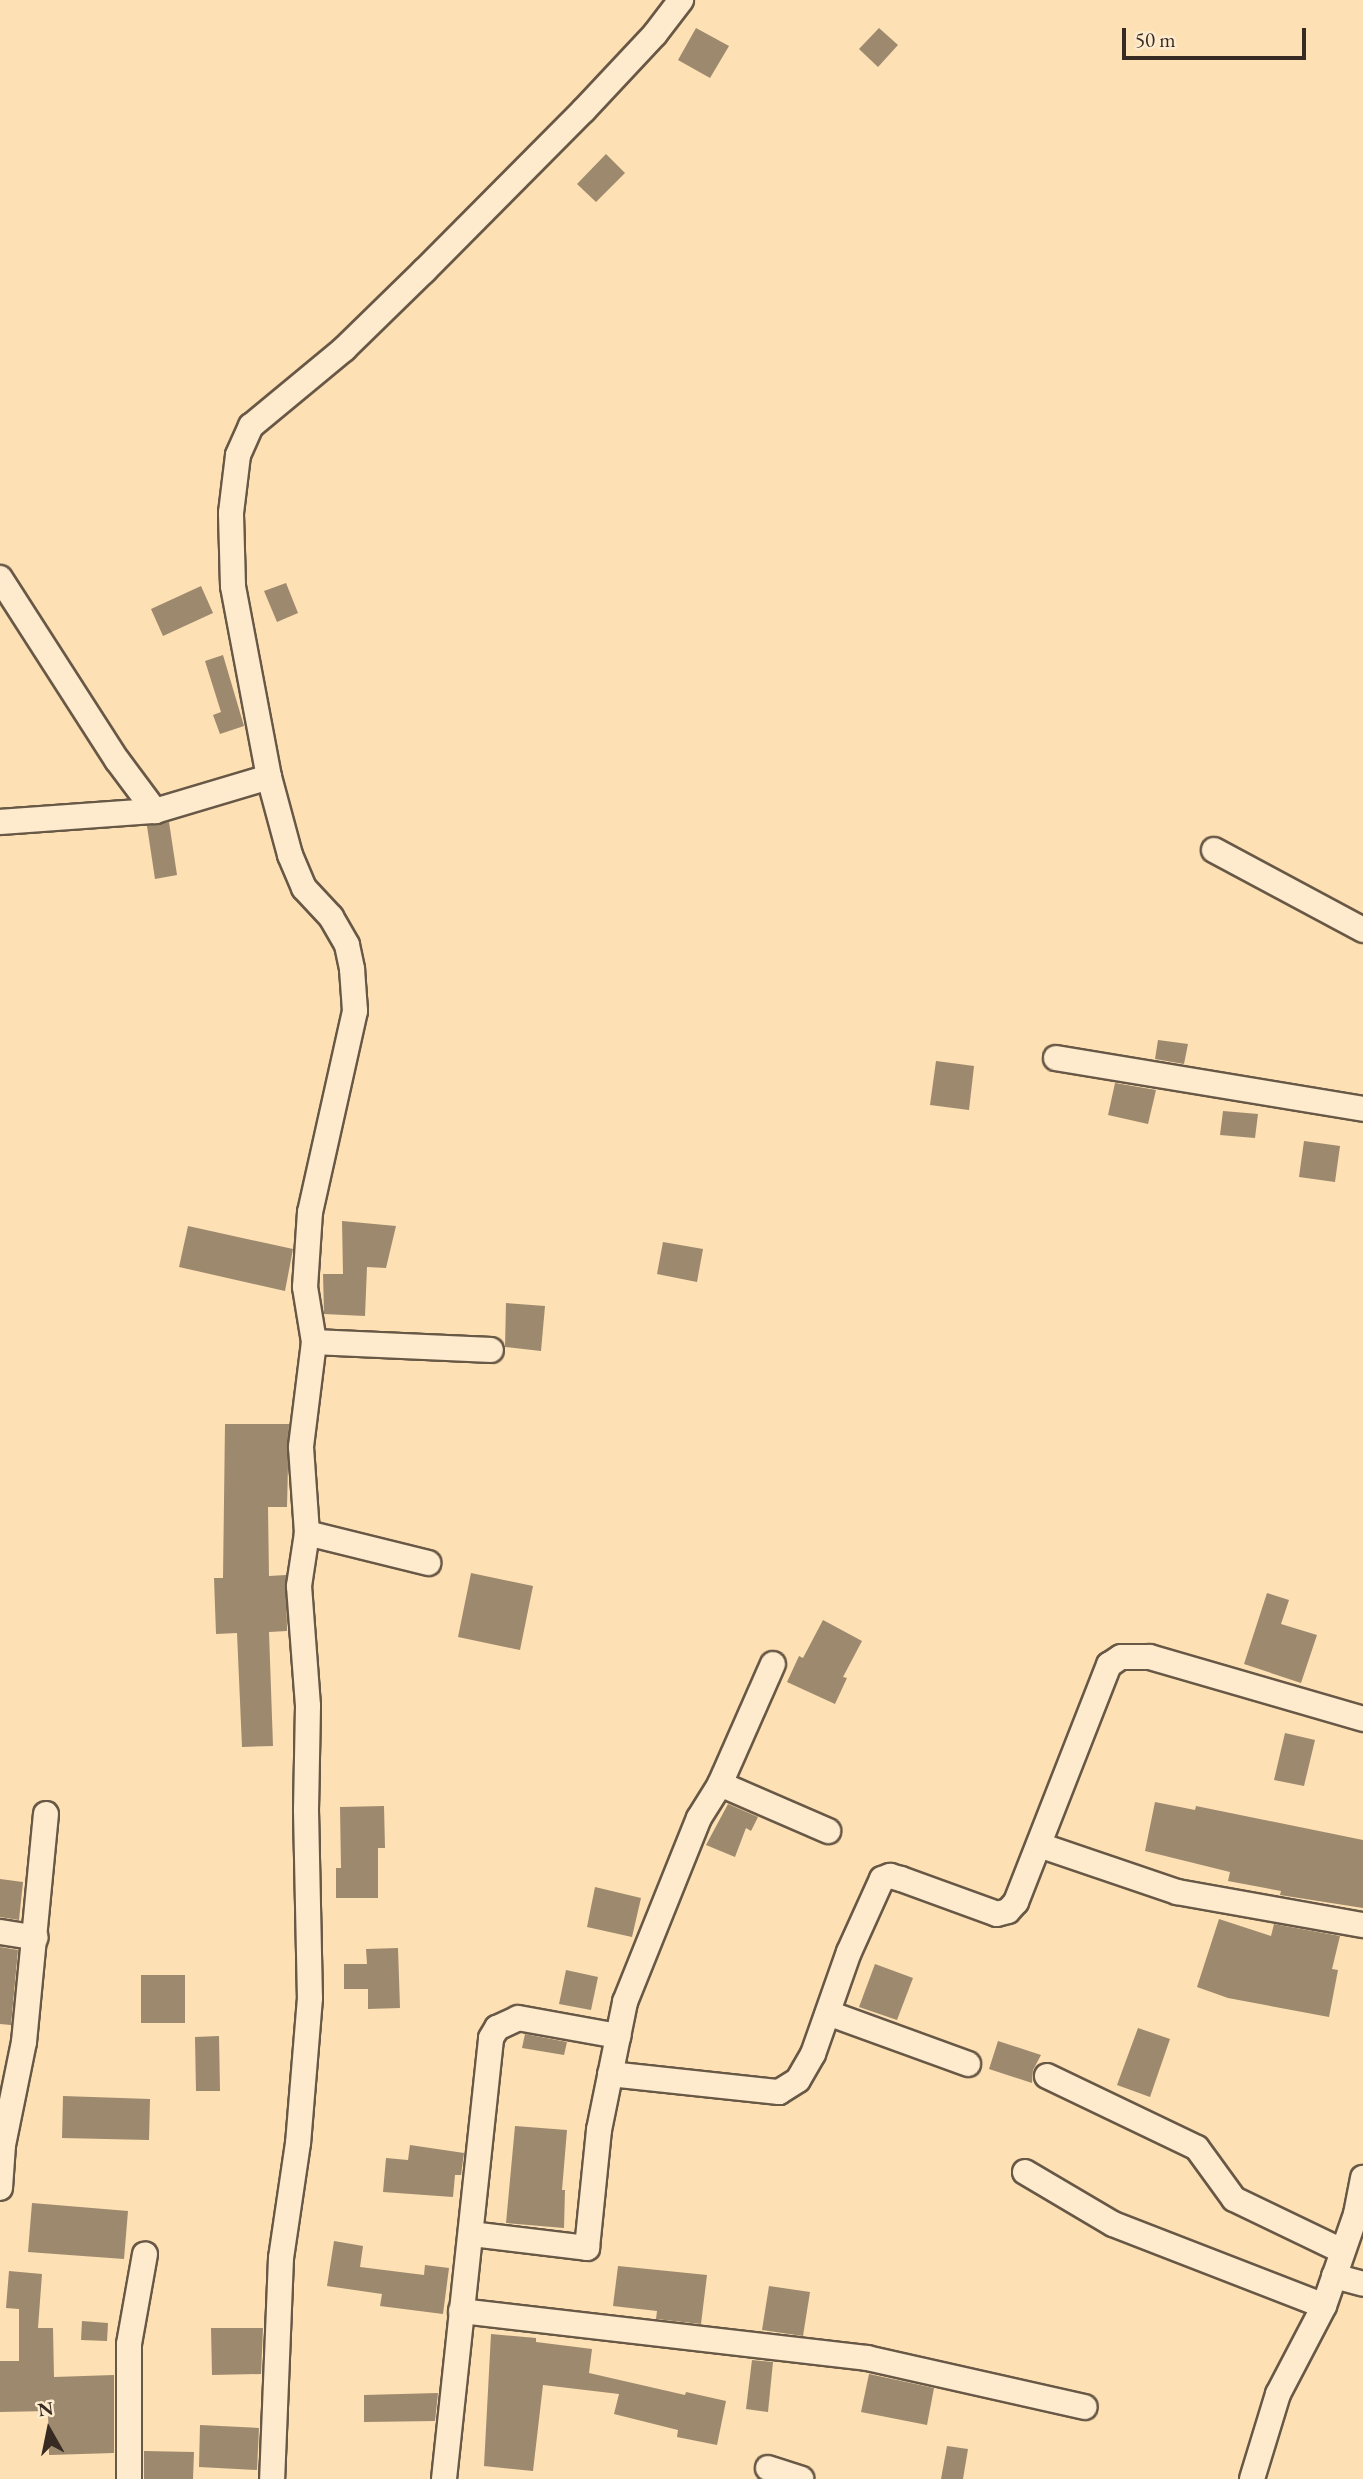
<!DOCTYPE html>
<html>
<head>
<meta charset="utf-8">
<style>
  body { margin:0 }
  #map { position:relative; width:1363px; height:2479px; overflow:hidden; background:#fde0b4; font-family:"EB Garamond",serif }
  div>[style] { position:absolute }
  .building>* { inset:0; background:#9d896e }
  .roads { filter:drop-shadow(2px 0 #685846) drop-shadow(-2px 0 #685846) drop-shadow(0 2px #685846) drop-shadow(0 -2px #685846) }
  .street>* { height:24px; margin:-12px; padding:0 12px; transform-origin:12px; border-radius:12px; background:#feebce }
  span { translate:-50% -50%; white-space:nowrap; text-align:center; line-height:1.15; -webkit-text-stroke:6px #feebce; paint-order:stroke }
  .north { position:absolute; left:14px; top:2395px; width:70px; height:70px; -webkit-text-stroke:5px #feebce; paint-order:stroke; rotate:351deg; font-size:19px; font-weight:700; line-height:28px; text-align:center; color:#362a22 }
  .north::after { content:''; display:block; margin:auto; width:24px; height:32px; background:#362a22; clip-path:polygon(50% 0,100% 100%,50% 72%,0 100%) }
  .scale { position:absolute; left:1122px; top:28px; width:184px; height:32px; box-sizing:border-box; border:4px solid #362a22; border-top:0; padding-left:9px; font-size:21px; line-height:24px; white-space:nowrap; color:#362a22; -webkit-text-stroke:5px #feebce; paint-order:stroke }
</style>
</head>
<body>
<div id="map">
  <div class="building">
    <i style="clip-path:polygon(696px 28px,729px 46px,710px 78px,678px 60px)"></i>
    <i style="clip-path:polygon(879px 28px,898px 45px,878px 67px,859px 49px)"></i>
    <i style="clip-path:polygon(606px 154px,625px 173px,596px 202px,577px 184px)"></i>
    <i style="clip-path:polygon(286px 583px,298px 613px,277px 622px,264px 591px)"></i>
    <i style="clip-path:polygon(201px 586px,213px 613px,163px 636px,151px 609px)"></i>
    <i style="clip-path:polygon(223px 655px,244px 726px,220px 734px,213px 715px,221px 712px,205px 661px)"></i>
    <i style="clip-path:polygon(169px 822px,177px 875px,155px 879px,147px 826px)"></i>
    <i style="clip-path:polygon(1158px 1040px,1188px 1044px,1184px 1064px,1155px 1059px)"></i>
    <i style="clip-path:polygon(936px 1061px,974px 1066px,969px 1110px,930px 1105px)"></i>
    <i style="clip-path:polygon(1115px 1083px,1156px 1090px,1148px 1124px,1108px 1115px)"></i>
    <i style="clip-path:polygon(1223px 1111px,1258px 1114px,1255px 1138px,1220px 1135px)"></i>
    <i style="clip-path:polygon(1304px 1141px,1340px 1146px,1335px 1182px,1299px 1177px)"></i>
    <i style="clip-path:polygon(342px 1221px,396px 1226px,386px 1268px,367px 1267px,365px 1316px,324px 1314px,323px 1274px,343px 1274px)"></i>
    <i style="clip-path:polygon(188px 1226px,293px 1249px,285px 1291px,179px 1267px)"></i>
    <i style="clip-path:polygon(663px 1242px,703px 1249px,697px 1282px,657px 1274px)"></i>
    <i style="clip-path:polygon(506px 1303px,545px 1306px,541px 1351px,505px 1347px)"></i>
    <i style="clip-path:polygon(225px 1424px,289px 1424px,287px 1507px,268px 1507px,269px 1576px,286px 1575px,287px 1631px,269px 1632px,273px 1746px,242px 1747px,237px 1633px,216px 1634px,214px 1578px,223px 1578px)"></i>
    <i style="clip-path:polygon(471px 1573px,533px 1586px,520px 1650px,458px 1637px)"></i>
    <i style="clip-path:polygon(1267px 1593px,1289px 1600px,1281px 1624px,1317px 1635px,1301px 1683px,1244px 1664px)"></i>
    <i style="clip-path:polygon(823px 1620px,862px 1641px,843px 1677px,847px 1678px,835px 1704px,787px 1682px,799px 1656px,803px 1658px)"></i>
    <i style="clip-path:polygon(1285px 1733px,1315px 1740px,1304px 1786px,1274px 1780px)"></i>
    <i style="clip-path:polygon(1155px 1802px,1195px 1810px,1196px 1806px,1363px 1840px,1363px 1908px,1280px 1895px,1281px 1891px,1228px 1881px,1230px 1872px,1145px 1851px)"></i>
    <i style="clip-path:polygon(728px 1804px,758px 1817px,751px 1831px,746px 1828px,735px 1857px,706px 1845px)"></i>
    <i style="clip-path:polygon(384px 1806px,385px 1848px,378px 1848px,378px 1898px,336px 1898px,336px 1868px,341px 1868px,340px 1807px)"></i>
    <i style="clip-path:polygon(0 1879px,23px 1882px,19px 1920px,0 1917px)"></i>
    <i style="clip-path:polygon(595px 1887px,641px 1898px,632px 1937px,587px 1927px)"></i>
    <i style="clip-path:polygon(1219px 1919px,1271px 1936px,1274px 1924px,1340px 1936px,1332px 1969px,1338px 1970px,1329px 2017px,1228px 1998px,1197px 1987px)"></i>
    <i style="clip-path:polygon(0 1947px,18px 1950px,11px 2025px,0 2024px)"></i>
    <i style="clip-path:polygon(398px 1948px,400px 2008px,368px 2009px,368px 1989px,344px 1989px,344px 1964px,367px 1964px,366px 1949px)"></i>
    <i style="clip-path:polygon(875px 1964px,913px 1978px,897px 2020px,859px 2007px)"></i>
    <i style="clip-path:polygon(566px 1970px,598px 1977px,591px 2010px,559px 2004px)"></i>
    <i style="clip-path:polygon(141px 1975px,185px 1975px,185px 2023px,141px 2023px)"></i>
    <i style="clip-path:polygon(1138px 2028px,1170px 2039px,1150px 2097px,1117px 2085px)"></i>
    <i style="clip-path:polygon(525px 2034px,567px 2042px,564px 2055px,522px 2048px)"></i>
    <i style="clip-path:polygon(219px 2036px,220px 2091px,196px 2091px,195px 2037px)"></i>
    <i style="clip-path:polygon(998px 2041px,1041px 2055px,1033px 2070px,1032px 2083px,989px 2069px)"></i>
    <i style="clip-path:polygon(63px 2096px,150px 2099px,149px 2140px,62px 2138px)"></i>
    <i style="clip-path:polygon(515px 2126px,567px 2130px,562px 2190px,565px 2190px,564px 2228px,506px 2223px)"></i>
    <i style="clip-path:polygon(410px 2145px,464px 2153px,461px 2175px,455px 2175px,453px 2197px,383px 2192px,386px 2158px,408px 2160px)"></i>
    <i style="clip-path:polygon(32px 2203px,128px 2211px,124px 2259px,28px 2252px)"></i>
    <i style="clip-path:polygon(334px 2241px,363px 2246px,360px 2267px,424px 2275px,425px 2265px,449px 2268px,443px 2314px,380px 2306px,382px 2294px,327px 2286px)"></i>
    <i style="clip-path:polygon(618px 2266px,707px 2275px,701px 2324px,656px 2319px,657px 2311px,613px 2306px)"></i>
    <i style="clip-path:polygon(9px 2271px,42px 2274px,38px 2328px,53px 2328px,54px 2377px,114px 2375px,114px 2453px,49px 2455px,48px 2411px,0 2412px,0 2361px,19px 2361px,19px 2309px,6px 2308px)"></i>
    <i style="clip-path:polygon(769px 2286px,810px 2292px,803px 2336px,762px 2330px)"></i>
    <i style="clip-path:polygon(82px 2321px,108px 2323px,107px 2341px,81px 2340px)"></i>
    <i style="clip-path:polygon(211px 2328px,263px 2328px,261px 2374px,212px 2375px)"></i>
    <i style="clip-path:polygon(491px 2334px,536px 2338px,536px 2342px,592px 2349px,589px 2373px,685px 2395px,686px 2392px,726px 2401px,717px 2445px,677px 2437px,678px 2430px,614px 2414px,619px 2394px,543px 2385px,533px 2471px,484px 2466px)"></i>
    <i style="clip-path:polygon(752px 2360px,773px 2362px,768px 2412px,746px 2409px)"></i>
    <i style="clip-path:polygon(869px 2374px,934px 2388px,927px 2425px,861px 2412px)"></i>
    <i style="clip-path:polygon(438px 2393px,435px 2421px,364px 2422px,364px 2395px)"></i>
    <i style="clip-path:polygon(200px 2425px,259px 2428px,257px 2470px,199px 2467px)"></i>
    <i style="clip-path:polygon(947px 2446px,968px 2449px,963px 2479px,941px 2479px)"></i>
    <i style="clip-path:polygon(144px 2451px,194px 2452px,193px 2479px,144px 2479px)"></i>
  </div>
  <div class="roads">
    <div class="street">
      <i style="left:0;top:578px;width:216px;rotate:57.3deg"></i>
      <i style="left:117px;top:760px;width:64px;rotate:53.3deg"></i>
      <i style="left:155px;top:811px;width:119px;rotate:-16.6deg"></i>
      <i style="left:269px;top:777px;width:81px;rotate:74.9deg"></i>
      <i style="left:290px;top:855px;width:36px;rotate:67deg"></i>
      <i style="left:304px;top:888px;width:40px;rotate:47deg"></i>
      <i style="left:331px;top:917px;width:32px;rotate:60deg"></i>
      <i style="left:347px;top:945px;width:25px;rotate:78deg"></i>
      <i style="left:352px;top:969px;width:42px;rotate:85.9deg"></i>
      <i style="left:355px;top:1011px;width:206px;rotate:102.6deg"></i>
      <i style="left:310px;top:1212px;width:75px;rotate:93.8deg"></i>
      <i style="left:305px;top:1287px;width:56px;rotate:80.7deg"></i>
      <i style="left:314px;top:1342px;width:106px;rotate:97.1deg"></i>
      <i style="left:301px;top:1447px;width:86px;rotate:86deg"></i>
      <i style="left:307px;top:1533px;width:54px;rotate:98.6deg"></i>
      <i style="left:299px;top:1586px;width:120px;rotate:85.7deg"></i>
      <i style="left:308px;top:1706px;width:104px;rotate:91.1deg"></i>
      <i style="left:306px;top:1810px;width:188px;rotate:88.8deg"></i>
      <i style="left:310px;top:1998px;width:145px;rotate:94.7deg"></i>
      <i style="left:298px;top:2143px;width:116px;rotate:98.4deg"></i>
      <i style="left:281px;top:2258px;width:221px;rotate:92.3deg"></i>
      <i style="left:269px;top:777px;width:194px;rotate:-100.7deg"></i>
      <i style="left:233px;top:586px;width:73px;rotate:-91.6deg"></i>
      <i style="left:231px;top:513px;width:58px;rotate:-83.1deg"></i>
      <i style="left:238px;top:455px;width:32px;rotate:-66deg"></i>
      <i style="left:251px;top:426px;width:121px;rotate:-39.6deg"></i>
      <i style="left:344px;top:349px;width:112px;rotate:-44.3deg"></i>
      <i style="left:424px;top:271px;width:226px;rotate:-45.2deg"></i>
      <i style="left:583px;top:111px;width:105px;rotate:-46.9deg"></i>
      <i style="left:655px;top:34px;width:43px;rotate:-52.6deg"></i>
      <i style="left:0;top:822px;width:155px;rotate:-4.1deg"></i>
      <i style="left:1214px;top:850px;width:169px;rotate:28.2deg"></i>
      <i style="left:1056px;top:1058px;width:311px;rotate:9.4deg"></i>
      <i style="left:314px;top:1342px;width:177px;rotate:2.6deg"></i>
      <i style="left:307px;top:1533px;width:125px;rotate:13.9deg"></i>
      <i style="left:720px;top:1784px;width:118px;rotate:23.5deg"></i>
      <i style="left:1039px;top:1845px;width:146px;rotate:18.8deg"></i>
      <i style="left:1177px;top:1892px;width:189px;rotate:10.1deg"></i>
      <i style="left:0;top:1932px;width:36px;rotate:9deg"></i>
      <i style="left:828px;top:2013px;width:149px;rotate:20deg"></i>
      <i style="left:610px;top:2074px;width:170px;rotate:6.1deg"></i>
      <i style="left:779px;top:2092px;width:22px;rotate:-32deg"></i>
      <i style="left:798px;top:2080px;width:30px;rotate:-60deg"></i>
      <i style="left:813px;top:2054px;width:108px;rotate:-70.6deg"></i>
      <i style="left:849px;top:1952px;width:80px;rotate:-65.7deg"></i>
      <i style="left:882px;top:1879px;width:9px;rotate:-21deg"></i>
      <i style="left:890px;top:1876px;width:11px;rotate:15deg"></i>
      <i style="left:901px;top:1879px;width:102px;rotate:20deg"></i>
      <i style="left:997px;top:1914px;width:11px;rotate:-15deg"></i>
      <i style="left:1008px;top:1911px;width:12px;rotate:-48deg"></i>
      <i style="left:1016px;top:1902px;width:255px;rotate:-68.6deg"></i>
      <i style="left:1109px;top:1665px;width:14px;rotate:-34deg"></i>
      <i style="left:1121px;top:1657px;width:29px"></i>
      <i style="left:1150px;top:1657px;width:222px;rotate:16.2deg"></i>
      <i style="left:1047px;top:2076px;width:166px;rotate:25.6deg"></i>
      <i style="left:1197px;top:2148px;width:63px;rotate:54deg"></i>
      <i style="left:1234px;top:2199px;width:120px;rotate:25.7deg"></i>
      <i style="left:1025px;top:2172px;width:102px;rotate:30.6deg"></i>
      <i style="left:1113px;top:2224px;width:226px;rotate:21.2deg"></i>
      <i style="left:0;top:2188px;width:43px;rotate:-86deg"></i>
      <i style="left:3px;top:2145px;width:105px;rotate:-78.5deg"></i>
      <i style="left:24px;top:2042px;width:229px;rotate:-84.5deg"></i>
      <i style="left:472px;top:2234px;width:116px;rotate:6.9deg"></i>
      <i style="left:587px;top:2248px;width:119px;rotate:-84.2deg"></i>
      <i style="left:599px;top:2130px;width:131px;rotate:-78.5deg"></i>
      <i style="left:625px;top:2002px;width:198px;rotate:-68.1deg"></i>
      <i style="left:699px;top:1818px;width:40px;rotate:-58deg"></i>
      <i style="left:720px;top:1784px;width:131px;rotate:-66.2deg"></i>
      <i style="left:1334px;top:2276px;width:30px;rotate:15deg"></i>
      <i style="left:461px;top:2311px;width:409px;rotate:6.6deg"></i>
      <i style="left:867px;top:2358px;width:223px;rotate:12.7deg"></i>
      <i style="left:768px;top:2468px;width:35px;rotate:18deg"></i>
      <i style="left:129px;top:2479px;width:135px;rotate:-90deg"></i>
      <i style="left:129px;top:2344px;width:91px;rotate:-79.9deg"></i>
      <i style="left:444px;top:2479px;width:443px;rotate:-83.9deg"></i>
      <i style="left:491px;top:2038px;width:12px;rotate:-59deg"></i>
      <i style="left:497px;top:2028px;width:23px;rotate:-25deg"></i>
      <i style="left:518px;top:2018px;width:102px;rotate:10.2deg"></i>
      <i style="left:1252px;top:2479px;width:89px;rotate:-73deg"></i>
      <i style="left:1278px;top:2394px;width:99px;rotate:-62.4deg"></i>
      <i style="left:1324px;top:2306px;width:97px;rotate:-70.8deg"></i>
      <i style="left:1356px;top:2214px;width:37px;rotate:-79deg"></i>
    </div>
  </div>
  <div class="north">N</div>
  <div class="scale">50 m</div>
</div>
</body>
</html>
